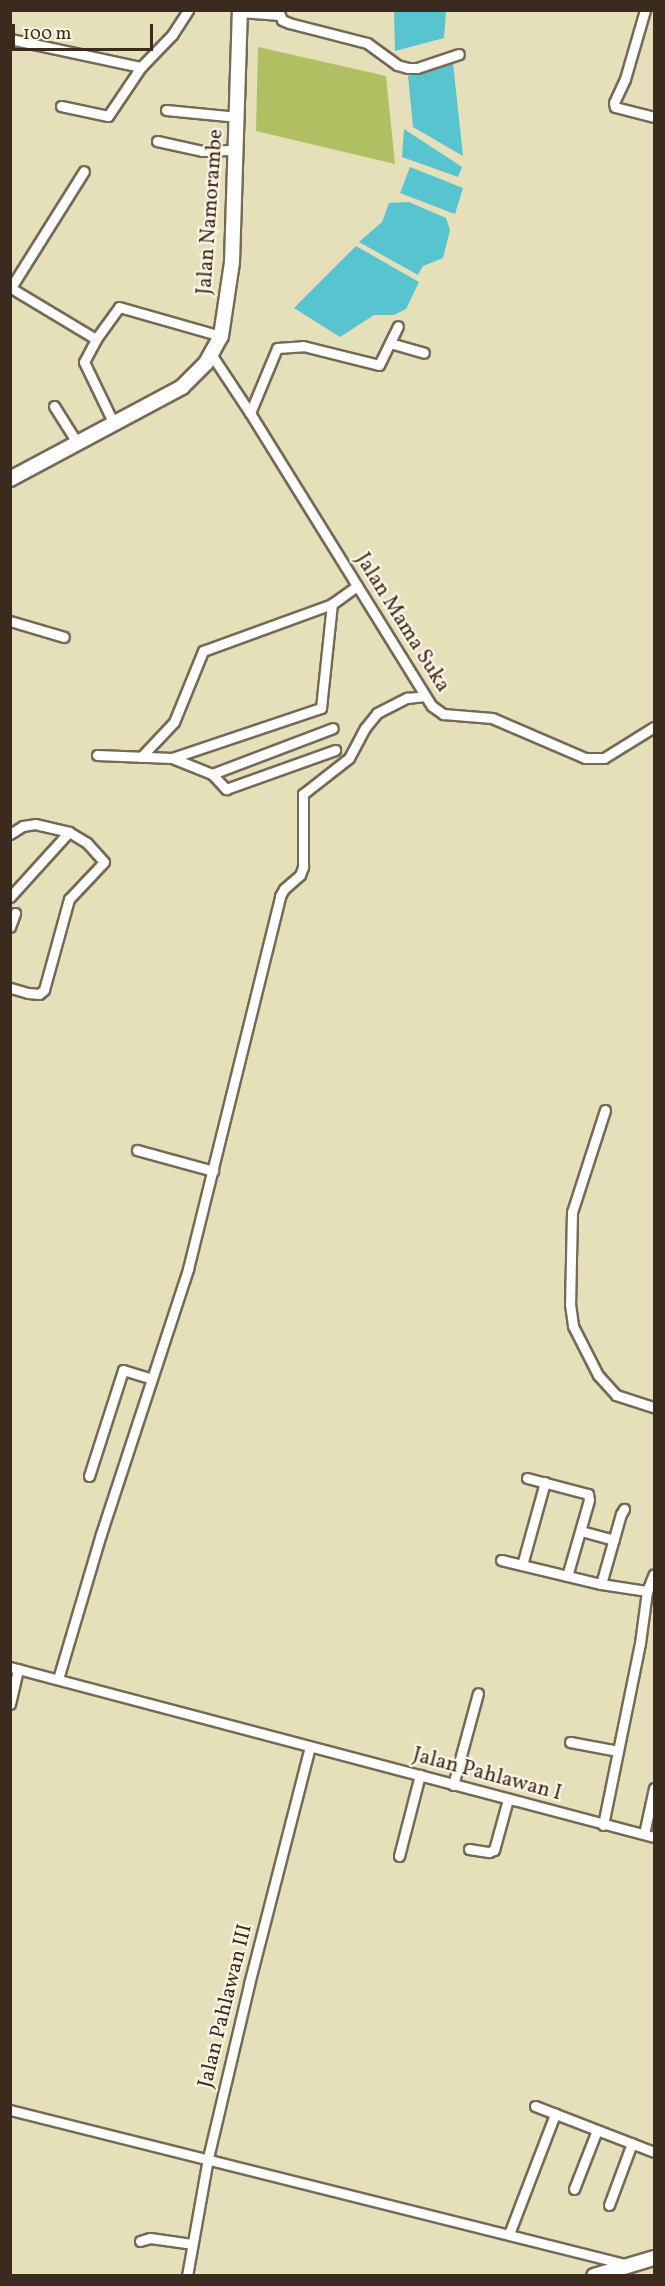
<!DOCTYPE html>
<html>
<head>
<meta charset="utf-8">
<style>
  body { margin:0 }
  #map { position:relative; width:665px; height:2286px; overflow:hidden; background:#e5dfba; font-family:Vollkorn,serif }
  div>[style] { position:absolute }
  .green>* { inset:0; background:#b0bf62 }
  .water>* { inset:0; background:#57c4cf }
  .roads { filter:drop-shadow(2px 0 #766955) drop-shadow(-2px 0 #766955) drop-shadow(0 2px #766955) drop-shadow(0 -2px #766955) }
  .minor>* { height:9px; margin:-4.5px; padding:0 4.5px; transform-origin:4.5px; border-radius:4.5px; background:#fff }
  .secondary>* { height:14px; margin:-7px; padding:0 7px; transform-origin:7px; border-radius:7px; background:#fff }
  span { translate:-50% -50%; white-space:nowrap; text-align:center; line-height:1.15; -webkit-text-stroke:4.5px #fcf5e5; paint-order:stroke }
  .street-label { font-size:21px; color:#3b2a1e }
  .frame { position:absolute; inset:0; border:12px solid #3b2a1e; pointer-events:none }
  .scale { position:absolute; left:12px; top:24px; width:141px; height:27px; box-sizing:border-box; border:3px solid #3b2a1e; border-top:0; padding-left:8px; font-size:18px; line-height:21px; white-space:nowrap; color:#3b2a1e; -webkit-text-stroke:4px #fcf5e5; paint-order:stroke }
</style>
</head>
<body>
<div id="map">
  <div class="green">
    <i style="clip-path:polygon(258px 47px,386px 76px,395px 164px,256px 131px)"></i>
  </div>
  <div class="water">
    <i style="clip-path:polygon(394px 11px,446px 11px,444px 38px,395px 51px)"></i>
    <i style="clip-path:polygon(453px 63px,463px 156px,413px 127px,408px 76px)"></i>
    <i style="clip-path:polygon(404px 129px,462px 167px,458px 177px,402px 157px)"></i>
    <i style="clip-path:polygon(410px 167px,463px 188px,455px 214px,400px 193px)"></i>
    <i style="clip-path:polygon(409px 202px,446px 218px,450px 230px,443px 258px,423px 266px,418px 275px,359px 242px,382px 222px,389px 203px)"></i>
    <i style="clip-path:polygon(356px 246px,419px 282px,406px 309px,394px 315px,374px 315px,340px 337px,294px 308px)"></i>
  </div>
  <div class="roads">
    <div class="minor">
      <i style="left:645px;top:10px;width:72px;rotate:106.2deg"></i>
      <i style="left:625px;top:79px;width:26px;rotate:115deg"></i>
      <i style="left:614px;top:103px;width:4px;rotate:76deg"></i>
      <i style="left:615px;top:107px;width:40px;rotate:14.4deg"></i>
      <i style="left:240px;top:12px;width:40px;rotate:4.3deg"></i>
      <i style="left:280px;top:15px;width:5px;rotate:68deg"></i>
      <i style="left:282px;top:20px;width:8px;rotate:23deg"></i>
      <i style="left:289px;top:23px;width:81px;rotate:14.4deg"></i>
      <i style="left:367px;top:43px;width:37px;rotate:36deg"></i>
      <i style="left:397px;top:65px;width:11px;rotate:15deg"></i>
      <i style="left:408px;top:68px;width:9px"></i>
      <i style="left:417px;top:68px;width:44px;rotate:-18.4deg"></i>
      <i style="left:10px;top:39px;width:134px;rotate:12.1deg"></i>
      <i style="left:141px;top:67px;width:45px;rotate:-45.9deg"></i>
      <i style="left:172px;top:35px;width:30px;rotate:-57deg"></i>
      <i style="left:61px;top:106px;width:48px;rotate:12deg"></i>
      <i style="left:108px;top:116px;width:59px;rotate:-56deg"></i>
      <i style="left:166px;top:110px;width:72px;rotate:5.6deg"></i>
      <i style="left:157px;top:141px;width:46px;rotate:12.5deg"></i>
      <i style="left:202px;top:151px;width:35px;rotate:-2deg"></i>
      <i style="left:11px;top:288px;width:99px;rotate:31deg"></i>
      <i style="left:10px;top:289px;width:139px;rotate:-57.9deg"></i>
      <i style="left:390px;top:343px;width:35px;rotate:16deg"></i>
      <i style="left:211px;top:354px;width:71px;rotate:56.5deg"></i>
      <i style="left:250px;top:413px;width:345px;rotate:58.2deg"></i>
      <i style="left:432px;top:706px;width:14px;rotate:36deg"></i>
      <i style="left:443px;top:714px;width:49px;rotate:4.7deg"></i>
      <i style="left:492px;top:718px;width:101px;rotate:23.3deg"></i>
      <i style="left:585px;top:758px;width:19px"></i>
      <i style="left:604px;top:758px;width:59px;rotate:-31.8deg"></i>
      <i style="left:54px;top:406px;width:45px;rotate:57.7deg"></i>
      <i style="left:250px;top:413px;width:70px;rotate:-67.4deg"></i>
      <i style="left:277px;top:348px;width:26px;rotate:-4deg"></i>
      <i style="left:303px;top:346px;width:78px;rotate:14deg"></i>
      <i style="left:379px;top:365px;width:43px;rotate:-64deg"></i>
      <i style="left:114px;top:424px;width:69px;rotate:-115.8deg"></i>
      <i style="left:84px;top:362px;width:26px;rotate:-62deg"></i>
      <i style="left:96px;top:339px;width:39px;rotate:-54deg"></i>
      <i style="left:119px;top:307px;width:106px;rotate:15.9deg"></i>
      <i style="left:10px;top:621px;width:56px;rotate:16.5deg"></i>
      <i style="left:97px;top:755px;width:75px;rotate:2.3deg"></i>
      <i style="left:172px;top:758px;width:157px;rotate:-18.6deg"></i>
      <i style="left:321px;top:708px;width:105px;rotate:-84deg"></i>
      <i style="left:332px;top:604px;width:31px;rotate:-36deg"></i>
      <i style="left:141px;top:757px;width:48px;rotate:-46.7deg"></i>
      <i style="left:174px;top:722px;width:77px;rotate:-67.8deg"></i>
      <i style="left:203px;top:651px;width:137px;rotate:-20deg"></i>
      <i style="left:172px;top:758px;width:43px;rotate:21.8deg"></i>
      <i style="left:212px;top:774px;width:129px;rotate:-20.8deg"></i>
      <i style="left:212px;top:774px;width:21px;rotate:47deg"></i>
      <i style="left:226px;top:789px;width:116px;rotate:-19.7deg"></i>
      <i style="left:10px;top:834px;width:15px;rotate:-32deg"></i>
      <i style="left:23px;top:826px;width:12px;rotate:-9deg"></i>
      <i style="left:35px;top:824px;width:35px;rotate:13deg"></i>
      <i style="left:69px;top:832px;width:21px;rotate:31deg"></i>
      <i style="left:87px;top:843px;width:25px;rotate:48deg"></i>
      <i style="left:104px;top:862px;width:51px;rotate:133.4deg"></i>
      <i style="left:69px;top:899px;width:94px;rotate:105.4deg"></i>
      <i style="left:44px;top:990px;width:6px;rotate:141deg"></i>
      <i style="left:39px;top:994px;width:11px;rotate:-175deg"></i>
      <i style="left:28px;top:993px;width:19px;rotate:-164deg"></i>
      <i style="left:10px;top:897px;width:88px;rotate:-47.8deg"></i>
      <i style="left:10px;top:927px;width:15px;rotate:-70deg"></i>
      <i style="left:605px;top:1110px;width:107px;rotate:107.9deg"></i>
      <i style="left:572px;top:1212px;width:92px;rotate:91.2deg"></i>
      <i style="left:570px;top:1304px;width:22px;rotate:82deg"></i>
      <i style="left:573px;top:1326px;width:55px;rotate:63deg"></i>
      <i style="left:598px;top:1375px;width:27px;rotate:48deg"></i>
      <i style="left:616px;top:1395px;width:40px;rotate:18deg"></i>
      <i style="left:137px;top:1150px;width:79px;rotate:15.4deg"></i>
      <i style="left:89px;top:1476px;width:111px;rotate:-72.2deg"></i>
      <i style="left:123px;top:1370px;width:30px;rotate:17deg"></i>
      <i style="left:527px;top:1478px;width:63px;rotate:14.7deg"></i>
      <i style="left:588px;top:1494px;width:6px;rotate:81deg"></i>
      <i style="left:589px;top:1500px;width:79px;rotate:106.1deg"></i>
      <i style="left:581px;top:1531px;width:34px;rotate:15deg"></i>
      <i style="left:501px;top:1560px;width:103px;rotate:13.5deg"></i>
      <i style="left:601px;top:1584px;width:47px;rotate:8.7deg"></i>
      <i style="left:522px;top:1565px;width:86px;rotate:-74.5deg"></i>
      <i style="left:601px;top:1584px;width:73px;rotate:-74.1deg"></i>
      <i style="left:621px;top:1514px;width:6px;rotate:-59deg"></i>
      <i style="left:10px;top:1667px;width:666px;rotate:14.79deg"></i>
      <i style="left:58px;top:1679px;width:151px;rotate:-73.5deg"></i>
      <i style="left:101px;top:1534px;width:279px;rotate:-71.8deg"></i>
      <i style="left:188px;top:1269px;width:384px;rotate:-76.1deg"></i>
      <i style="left:280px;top:896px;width:8px;rotate:-60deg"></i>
      <i style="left:284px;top:889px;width:21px;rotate:-41deg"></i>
      <i style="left:300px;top:875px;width:9px;rotate:-69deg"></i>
      <i style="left:303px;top:867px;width:73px;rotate:-90deg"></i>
      <i style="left:303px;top:794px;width:58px;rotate:-38deg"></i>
      <i style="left:349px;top:758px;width:34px;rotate:-62deg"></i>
      <i style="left:365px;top:728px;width:19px;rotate:-51deg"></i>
      <i style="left:377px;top:713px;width:34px;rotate:-27deg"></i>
      <i style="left:407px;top:698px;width:18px;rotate:-6deg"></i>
      <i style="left:10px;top:1704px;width:36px;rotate:-77deg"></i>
      <i style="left:570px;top:1742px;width:49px;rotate:10.6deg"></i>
      <i style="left:453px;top:1785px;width:95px;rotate:-74.8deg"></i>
      <i style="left:603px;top:1825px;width:186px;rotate:-78.5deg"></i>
      <i style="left:640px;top:1643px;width:52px;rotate:-82.3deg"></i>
      <i style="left:647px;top:1591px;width:18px;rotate:-68deg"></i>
      <i style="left:644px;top:1834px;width:47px;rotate:-77.7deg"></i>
      <i style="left:469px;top:1849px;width:20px;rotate:9deg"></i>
      <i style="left:489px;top:1852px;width:5px;rotate:-22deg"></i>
      <i style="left:494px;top:1850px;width:53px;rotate:-74.6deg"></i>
      <i style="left:399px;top:1856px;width:84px;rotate:-75.5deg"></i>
      <i style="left:535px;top:2106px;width:128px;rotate:21.1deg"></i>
      <i style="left:10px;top:2110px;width:638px;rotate:14.06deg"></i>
      <i style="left:574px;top:2189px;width:63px;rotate:-68.7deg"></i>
      <i style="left:609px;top:2205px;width:66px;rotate:-69.6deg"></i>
      <i style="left:509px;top:2234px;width:129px;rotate:-69deg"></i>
      <i style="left:140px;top:2241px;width:10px;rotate:-17deg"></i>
      <i style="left:150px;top:2238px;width:42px;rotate:8.1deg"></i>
      <i style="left:187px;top:2276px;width:120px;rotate:-79.9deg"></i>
      <i style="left:208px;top:2158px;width:179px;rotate:-76.7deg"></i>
      <i style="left:249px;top:1984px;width:245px;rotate:-75.6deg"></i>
    </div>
    <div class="secondary">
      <i style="left:10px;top:479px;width:195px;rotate:-28.1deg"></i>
      <i style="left:182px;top:387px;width:34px;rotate:-45deg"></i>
      <i style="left:206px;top:363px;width:31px;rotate:-61deg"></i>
      <i style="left:221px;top:336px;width:75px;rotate:-81.5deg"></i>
      <i style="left:232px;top:262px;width:252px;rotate:-88.2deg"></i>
      <i style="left:594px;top:2276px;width:63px;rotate:-16.7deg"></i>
    </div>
  </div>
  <div class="street-label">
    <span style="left:211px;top:212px;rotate:-86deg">Jalan Namorambe</span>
    <span style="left:402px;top:623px;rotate:58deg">Jalan Mama Suka</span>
    <span style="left:487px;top:1775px;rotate:15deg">Jalan Pahlawan I</span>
    <span style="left:226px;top:2006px;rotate:-76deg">Jalan Pahlawan III</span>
  </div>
  <div class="frame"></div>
  <div class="scale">100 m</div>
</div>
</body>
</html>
